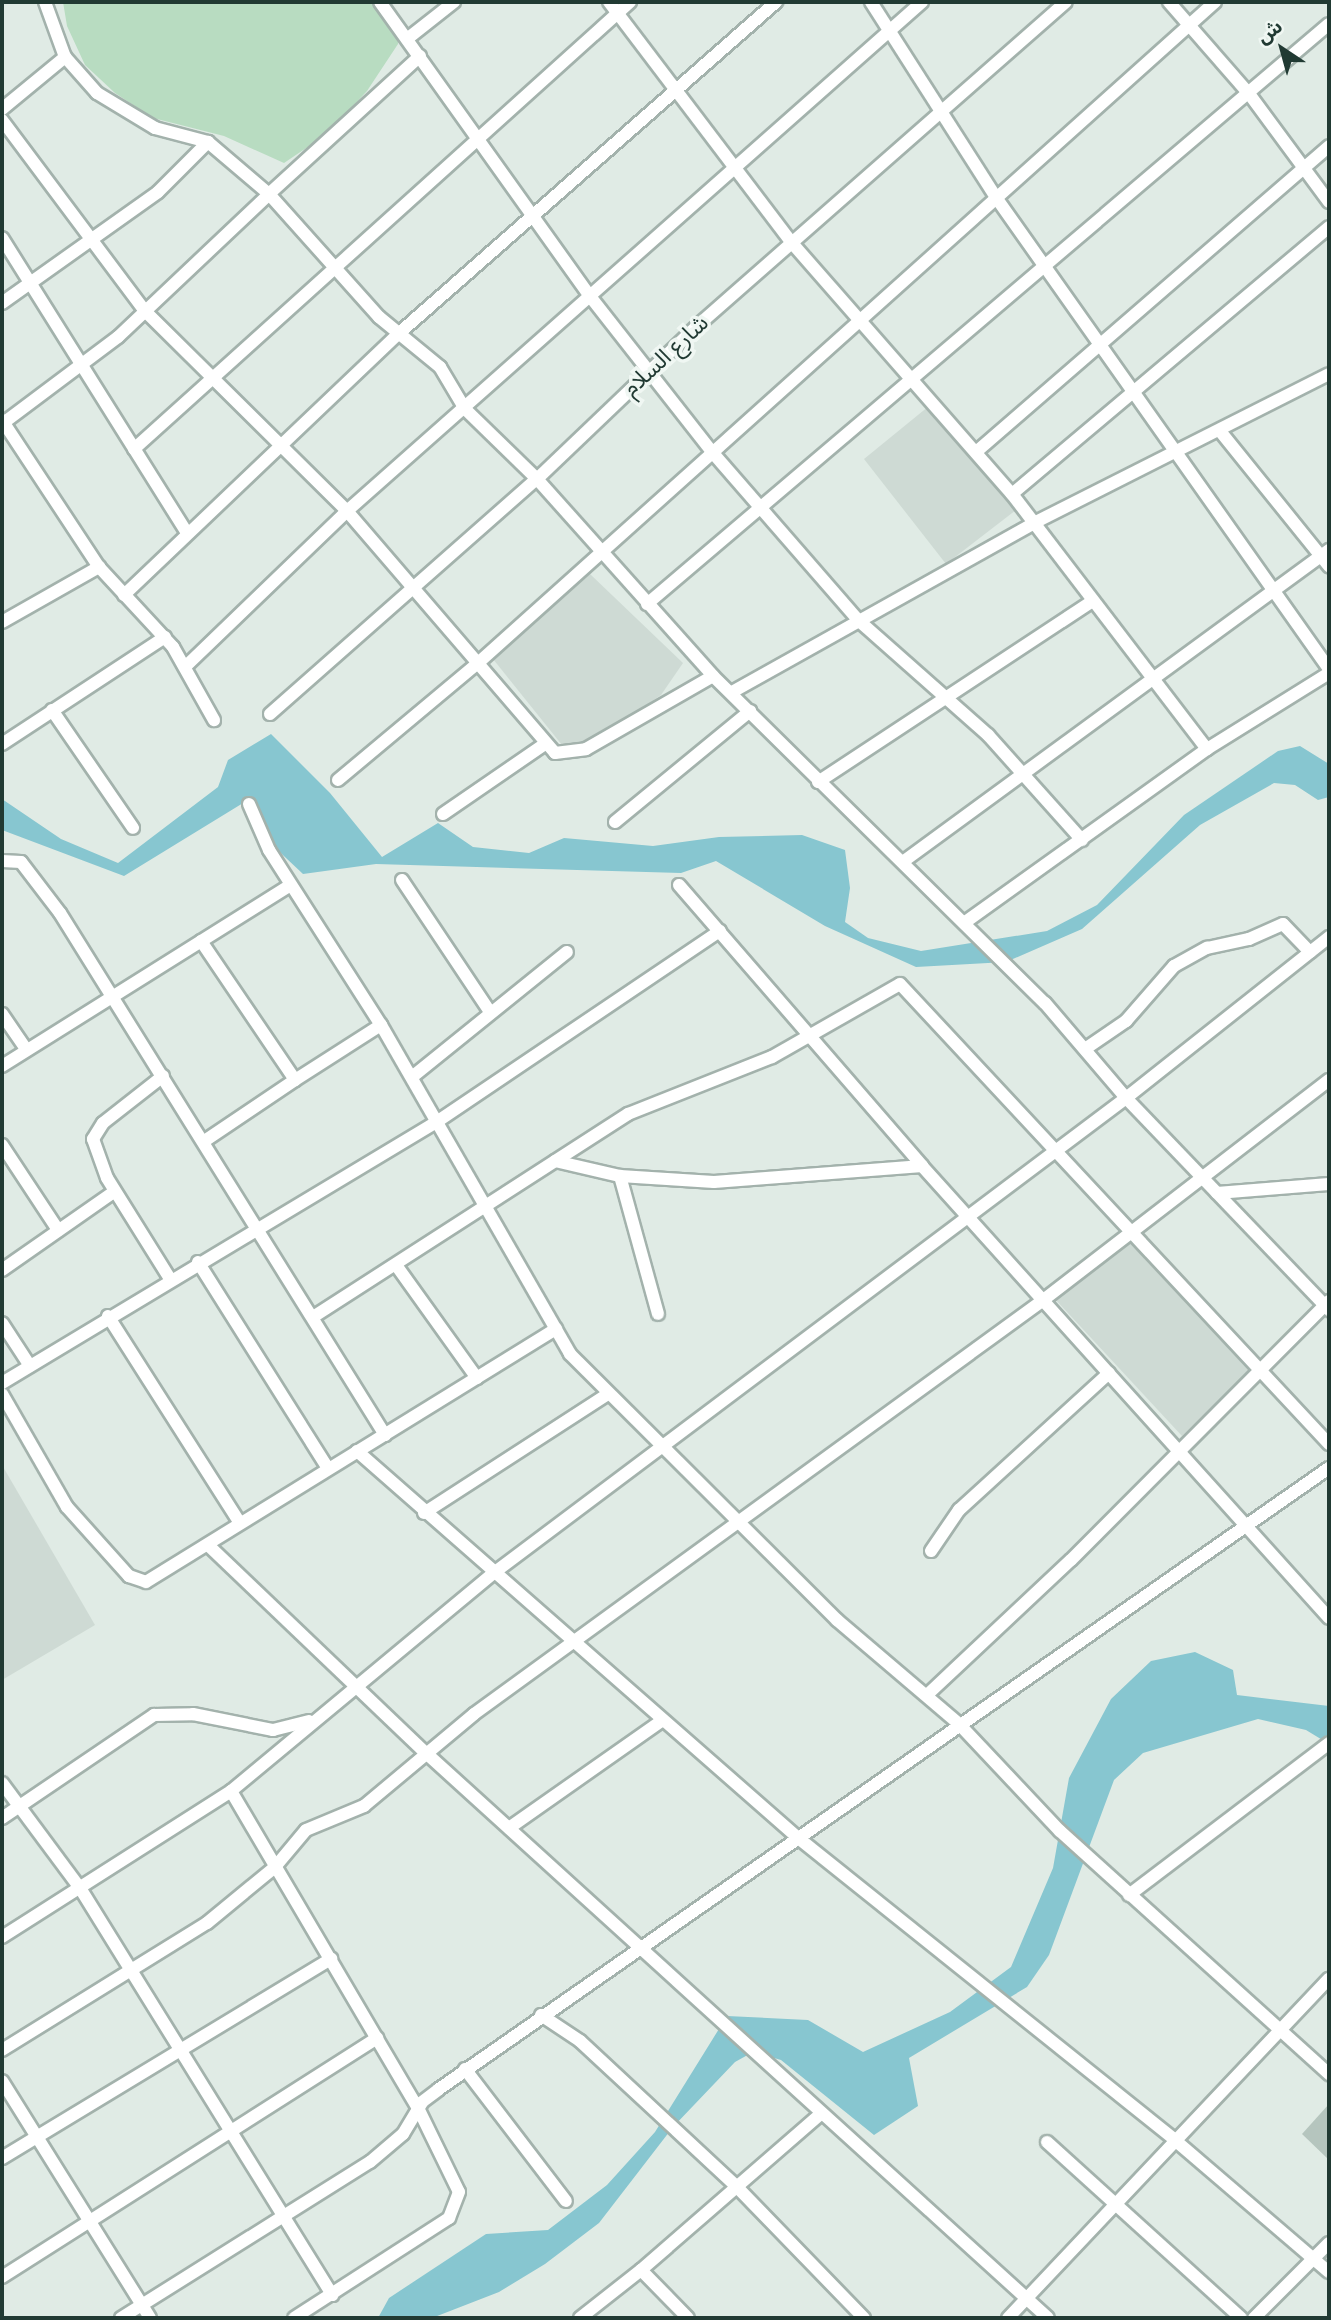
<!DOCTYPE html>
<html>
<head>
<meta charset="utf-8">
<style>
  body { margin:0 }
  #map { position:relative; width:1331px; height:2320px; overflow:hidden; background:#e0ebe5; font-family:"Varela Round","Noto Sans Arabic",sans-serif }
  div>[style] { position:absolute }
  .built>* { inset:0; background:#cedad4 }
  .green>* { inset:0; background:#b8dcc1 }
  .water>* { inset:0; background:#87c6d0 }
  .building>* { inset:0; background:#b5c5be }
  .roads { filter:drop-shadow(2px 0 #a3b2ac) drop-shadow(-2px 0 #a3b2ac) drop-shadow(0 2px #a3b2ac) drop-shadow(0 -2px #a3b2ac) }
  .street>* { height:12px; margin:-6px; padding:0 6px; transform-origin:6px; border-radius:6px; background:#fff }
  span { translate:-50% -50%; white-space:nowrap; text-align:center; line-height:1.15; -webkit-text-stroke:7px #f0f7f3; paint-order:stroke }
  .street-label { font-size:23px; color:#213a33 }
  .frame { position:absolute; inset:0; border:4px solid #213a33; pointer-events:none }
  .north { position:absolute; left:1247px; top:14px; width:70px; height:70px; -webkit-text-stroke:5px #f0f7f3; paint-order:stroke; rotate:324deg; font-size:19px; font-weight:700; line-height:28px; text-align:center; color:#213a33 }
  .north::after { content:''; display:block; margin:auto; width:24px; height:32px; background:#213a33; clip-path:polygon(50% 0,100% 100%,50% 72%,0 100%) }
</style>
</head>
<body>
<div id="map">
  <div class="built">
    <i style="clip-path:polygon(929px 406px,1016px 510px,946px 564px,864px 459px)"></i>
    <i style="clip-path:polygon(590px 574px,683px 663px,661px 695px,636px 712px,575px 746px,562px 745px,493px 659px)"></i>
    <i style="clip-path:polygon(1125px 1238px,1249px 1371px,1182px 1436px,1054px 1298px)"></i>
    <i style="clip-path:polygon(2px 1465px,95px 1625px,2px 1680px)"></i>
  </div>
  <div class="green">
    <i style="clip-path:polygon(63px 2px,376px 2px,398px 31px,398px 44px,367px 91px,327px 134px,284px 163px,224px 136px,153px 118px,115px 93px,85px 65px,67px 26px)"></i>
  </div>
  <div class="water">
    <i style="clip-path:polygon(271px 734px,330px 793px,382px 857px,438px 823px,473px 847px,529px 853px,564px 838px,653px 846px,719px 837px,802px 835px,845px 850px,850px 888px,845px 922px,868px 938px,921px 951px,1047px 931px,1097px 905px,1184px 815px,1278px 751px,1300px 746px,1329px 764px,1329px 797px,1318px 800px,1295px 785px,1274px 783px,1200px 825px,1082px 929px,1006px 962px,916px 967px,825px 926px,716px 861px,681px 873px,376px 864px,303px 874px,269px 842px,248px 800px,124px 876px,2px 830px,2px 799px,61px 839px,118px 863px,218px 787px,228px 760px)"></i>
    <i style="clip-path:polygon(1195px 1652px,1233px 1670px,1237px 1695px,1329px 1706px,1329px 1744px,1306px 1730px,1258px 1719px,1143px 1753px,1114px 1780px,1049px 1955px,1027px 1987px,909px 2058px,918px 2106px,874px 2135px,781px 2060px,753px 2052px,735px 2062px,673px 2127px,599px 2223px,545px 2264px,499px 2292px,432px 2318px,378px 2318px,389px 2298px,486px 2234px,548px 2230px,607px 2185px,655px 2132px,727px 2016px,808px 2020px,863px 2052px,950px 2012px,1011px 1967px,1053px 1868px,1069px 1778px,1111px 1699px,1151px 1661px)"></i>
  </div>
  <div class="building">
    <i style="clip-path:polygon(1329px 2104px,1329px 2160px,1302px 2134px)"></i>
  </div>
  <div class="roads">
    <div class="street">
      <i style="left:380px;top:2px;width:360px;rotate:54.5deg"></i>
      <i style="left:589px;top:295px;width:201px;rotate:51.9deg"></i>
      <i style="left:713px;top:453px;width:221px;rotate:49deg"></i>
      <i style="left:858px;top:620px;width:174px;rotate:41.5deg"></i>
      <i style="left:988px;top:735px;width:141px;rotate:48.2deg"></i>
      <i style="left:609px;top:2px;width:303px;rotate:52.8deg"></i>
      <i style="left:792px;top:243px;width:334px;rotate:48.8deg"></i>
      <i style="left:1012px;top:494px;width:321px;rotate:52.6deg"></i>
      <i style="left:871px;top:2px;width:230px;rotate:57.4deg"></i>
      <i style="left:995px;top:196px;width:579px;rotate:54.77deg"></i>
      <i style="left:1169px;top:2px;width:123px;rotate:48.9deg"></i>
      <i style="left:1250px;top:95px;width:133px;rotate:53.6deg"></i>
      <i style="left:407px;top:39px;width:60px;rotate:-38.2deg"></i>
      <i style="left:420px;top:56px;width:205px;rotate:137.6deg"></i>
      <i style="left:269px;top:194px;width:165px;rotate:48.2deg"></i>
      <i style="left:379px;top:317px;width:79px;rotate:39.3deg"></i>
      <i style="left:440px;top:367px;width:49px;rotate:59.2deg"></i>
      <i style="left:465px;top:409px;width:100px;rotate:44.2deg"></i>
      <i style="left:537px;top:479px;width:264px;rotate:48.2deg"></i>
      <i style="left:713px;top:676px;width:466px;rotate:44.6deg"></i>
      <i style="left:1045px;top:1003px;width:125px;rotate:49.5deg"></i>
      <i style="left:1126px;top:1098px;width:294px;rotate:46.2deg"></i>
      <i style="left:2px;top:109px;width:82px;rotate:-39.5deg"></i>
      <i style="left:2px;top:120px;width:239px;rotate:53.2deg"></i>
      <i style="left:145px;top:311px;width:284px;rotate:44.7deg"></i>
      <i style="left:347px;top:511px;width:319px;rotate:49.3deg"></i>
      <i style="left:555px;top:753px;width:31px;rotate:-7deg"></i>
      <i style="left:586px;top:749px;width:146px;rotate:-29.9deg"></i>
      <i style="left:2px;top:238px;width:348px;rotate:57.9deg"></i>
      <i style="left:2px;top:303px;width:191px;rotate:-35.4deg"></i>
      <i style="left:158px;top:192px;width:71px;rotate:-45deg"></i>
      <i style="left:2px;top:420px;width:176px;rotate:56.6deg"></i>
      <i style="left:99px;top:567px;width:109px;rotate:47.2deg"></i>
      <i style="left:173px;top:647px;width:84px;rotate:60.7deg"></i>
      <i style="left:2px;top:424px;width:145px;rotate:-36.9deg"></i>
      <i style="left:118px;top:337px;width:208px;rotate:-43.4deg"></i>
      <i style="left:269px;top:194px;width:80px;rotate:-139.6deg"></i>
      <i style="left:208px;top:142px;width:55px;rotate:-165.2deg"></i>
      <i style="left:155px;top:128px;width:68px;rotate:-148.9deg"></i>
      <i style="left:97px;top:93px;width:48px;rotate:-131.6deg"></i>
      <i style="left:65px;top:57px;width:59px;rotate:-110deg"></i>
      <i style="left:1220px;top:431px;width:174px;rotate:51.1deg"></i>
      <i style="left:134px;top:449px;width:668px;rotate:-42.03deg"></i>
      <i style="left:976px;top:452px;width:467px;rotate:-40.9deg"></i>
      <i style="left:1012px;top:494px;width:414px;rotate:-40.1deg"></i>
      <i style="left:124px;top:595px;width:377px;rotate:-43.6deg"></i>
      <i style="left:397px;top:335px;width:505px;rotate:-41.3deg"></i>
      <i style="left:647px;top:604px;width:895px;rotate:-40.38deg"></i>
      <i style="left:2px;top:622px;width:112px;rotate:-29.6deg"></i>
      <i style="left:186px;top:666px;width:223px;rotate:-43.9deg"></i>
      <i style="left:347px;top:511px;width:768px;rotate:-41.52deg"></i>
      <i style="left:732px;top:692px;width:346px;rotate:-29.2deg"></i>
      <i style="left:1034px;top:523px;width:330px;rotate:-26.8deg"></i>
      <i style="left:52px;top:710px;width:143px;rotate:55.5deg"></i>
      <i style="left:270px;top:714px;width:356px;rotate:-41.4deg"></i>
      <i style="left:537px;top:479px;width:220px;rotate:-43.7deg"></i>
      <i style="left:696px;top:327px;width:492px;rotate:-41.3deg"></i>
      <i style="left:2px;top:744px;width:195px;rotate:-33.3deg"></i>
      <i style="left:338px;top:780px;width:182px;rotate:-39.9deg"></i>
      <i style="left:478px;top:663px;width:990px;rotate:-41.89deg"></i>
      <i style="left:818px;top:782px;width:328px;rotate:-33.4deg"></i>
      <i style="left:249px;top:804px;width:50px;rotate:66.5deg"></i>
      <i style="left:269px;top:850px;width:208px;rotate:57.4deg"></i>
      <i style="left:381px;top:1025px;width:379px;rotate:60.1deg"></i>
      <i style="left:570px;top:1354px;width:377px;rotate:44.9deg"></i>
      <i style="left:837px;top:1620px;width:160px;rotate:40.4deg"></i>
      <i style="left:959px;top:1724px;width:147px;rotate:46.7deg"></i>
      <i style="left:1060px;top:1831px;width:363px;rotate:42.1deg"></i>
      <i style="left:443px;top:814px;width:124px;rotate:-34.5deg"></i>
      <i style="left:615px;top:822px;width:175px;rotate:-39.4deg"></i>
      <i style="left:2px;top:861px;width:19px;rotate:3deg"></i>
      <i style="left:21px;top:862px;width:64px;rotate:52.6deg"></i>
      <i style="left:60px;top:913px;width:615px;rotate:58.09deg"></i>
      <i style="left:904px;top:861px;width:527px;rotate:-36.2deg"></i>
      <i style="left:402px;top:880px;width:159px;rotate:56.3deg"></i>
      <i style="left:679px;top:885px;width:371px;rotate:49.1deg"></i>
      <i style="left:922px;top:1166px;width:608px;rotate:48deg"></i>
      <i style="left:964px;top:923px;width:299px;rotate:-35.6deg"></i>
      <i style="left:1207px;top:749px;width:144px;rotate:-31.9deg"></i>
      <i style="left:201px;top:941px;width:168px;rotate:55.9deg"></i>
      <i style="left:295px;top:1080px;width:107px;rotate:146deg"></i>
      <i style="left:2px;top:1014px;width:42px;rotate:55.6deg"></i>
      <i style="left:1085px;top:1049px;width:50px;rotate:-34.3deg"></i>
      <i style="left:1126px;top:1021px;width:73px;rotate:-48.9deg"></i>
      <i style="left:1174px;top:966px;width:38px;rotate:-29deg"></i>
      <i style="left:1207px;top:948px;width:43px;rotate:-12.1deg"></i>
      <i style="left:1249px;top:939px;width:37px;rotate:-24deg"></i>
      <i style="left:1283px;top:924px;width:39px;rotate:46deg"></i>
      <i style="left:2px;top:1066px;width:340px;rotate:-32.1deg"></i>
      <i style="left:163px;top:1076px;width:76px;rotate:141.9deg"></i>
      <i style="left:103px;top:1123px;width:19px;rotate:122deg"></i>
      <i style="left:93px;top:1139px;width:41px;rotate:70.3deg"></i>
      <i style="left:107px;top:1178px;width:119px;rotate:58deg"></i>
      <i style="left:412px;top:1077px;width:199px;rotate:-38.9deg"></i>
      <i style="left:295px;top:1080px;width:102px;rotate:-32.6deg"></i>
      <i style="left:2px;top:1145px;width:102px;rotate:56.6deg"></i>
      <i style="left:555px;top:1161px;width:67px;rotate:13deg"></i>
      <i style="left:620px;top:1176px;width:94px;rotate:3.7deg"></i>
      <i style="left:714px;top:1182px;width:209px;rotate:-4.4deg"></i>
      <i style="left:620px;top:1176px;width:143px;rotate:74.6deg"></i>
      <i style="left:1217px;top:1193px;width:112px;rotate:-4.6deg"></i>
      <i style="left:198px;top:1262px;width:242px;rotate:57.8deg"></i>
      <i style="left:396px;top:1265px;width:139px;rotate:54.4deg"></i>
      <i style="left:2px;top:1270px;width:136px;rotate:-34.9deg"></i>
      <i style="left:108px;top:1316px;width:244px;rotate:57.5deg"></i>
      <i style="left:313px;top:1317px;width:375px;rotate:-32.8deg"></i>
      <i style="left:628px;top:1114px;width:155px;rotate:-21.6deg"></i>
      <i style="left:772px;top:1057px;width:147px;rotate:-29.7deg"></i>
      <i style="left:900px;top:984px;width:629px;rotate:47deg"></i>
      <i style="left:2px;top:1323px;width:51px;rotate:56.9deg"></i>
      <i style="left:2px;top:1383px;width:509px;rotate:-31deg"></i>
      <i style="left:438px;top:1121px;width:340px;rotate:-34deg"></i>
      <i style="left:2px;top:1394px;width:130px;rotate:60.1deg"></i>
      <i style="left:67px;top:1507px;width:93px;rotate:48.1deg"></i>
      <i style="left:129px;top:1576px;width:18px;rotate:19deg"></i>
      <i style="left:146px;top:1582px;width:482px;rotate:-31.7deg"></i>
      <i style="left:357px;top:1451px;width:585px;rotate:41.26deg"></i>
      <i style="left:797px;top:1837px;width:486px;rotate:38.7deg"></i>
      <i style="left:1176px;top:2141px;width:201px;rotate:40.6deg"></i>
      <i style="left:424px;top:1513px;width:219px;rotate:-32.9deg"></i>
      <i style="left:208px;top:1545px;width:301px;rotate:43.7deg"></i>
      <i style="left:426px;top:1753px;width:840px;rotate:42.25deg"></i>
      <i style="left:931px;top:1551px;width:50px;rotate:-55.7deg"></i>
      <i style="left:959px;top:1510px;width:203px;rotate:-42.4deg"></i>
      <i style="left:927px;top:1695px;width:197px;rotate:-43.2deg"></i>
      <i style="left:1071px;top:1560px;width:366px;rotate:-45.1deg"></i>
      <i style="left:2px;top:1783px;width:131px;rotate:53.4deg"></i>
      <i style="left:80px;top:1888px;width:479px;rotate:58.2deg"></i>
      <i style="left:231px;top:1791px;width:368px;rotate:59.5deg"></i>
      <i style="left:418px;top:2108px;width:93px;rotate:64deg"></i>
      <i style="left:459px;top:2192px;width:28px;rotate:111deg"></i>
      <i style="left:449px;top:2218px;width:184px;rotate:147.2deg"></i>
      <i style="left:2px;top:1818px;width:184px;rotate:-34.1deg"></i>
      <i style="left:154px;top:1715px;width:39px;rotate:-1deg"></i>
      <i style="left:193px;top:1714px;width:82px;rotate:11.3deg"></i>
      <i style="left:273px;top:1730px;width:37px;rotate:-14deg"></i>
      <i style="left:509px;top:1828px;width:186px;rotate:-35.1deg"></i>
      <i style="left:1129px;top:1895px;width:251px;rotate:-37.2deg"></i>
      <i style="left:2px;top:1937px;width:272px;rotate:-32.5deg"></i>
      <i style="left:231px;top:1791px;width:343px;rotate:-39.7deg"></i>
      <i style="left:495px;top:1572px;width:789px;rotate:-36.91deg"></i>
      <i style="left:1126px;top:1098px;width:259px;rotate:-38.4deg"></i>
      <i style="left:541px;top:2015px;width:47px;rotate:33.7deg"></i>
      <i style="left:580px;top:2041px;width:213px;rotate:42.9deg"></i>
      <i style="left:736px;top:2186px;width:184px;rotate:45.9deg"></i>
      <i style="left:2px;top:2050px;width:241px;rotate:-31.8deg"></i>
      <i style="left:207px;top:1923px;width:88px;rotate:-39.5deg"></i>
      <i style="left:275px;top:1867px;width:48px;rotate:-50deg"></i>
      <i style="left:306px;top:1830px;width:63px;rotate:-22.5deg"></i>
      <i style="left:364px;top:1806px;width:143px;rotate:-39.9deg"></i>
      <i style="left:474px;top:1714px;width:702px;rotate:-36.02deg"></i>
      <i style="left:1042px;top:1301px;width:362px;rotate:-37.6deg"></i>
      <i style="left:465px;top:2069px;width:166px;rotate:52.6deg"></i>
      <i style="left:2px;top:2081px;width:279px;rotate:58deg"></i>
      <i style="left:1047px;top:2142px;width:262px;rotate:42.2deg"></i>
      <i style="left:2px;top:2158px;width:385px;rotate:-31.2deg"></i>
      <i style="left:641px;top:2270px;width:236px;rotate:-41deg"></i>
      <i style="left:2px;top:2277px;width:445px;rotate:-32.5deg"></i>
      <i style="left:121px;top:2318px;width:294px;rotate:-32.1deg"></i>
      <i style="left:370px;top:2162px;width:43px;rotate:-40.3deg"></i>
      <i style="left:403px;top:2134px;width:37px;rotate:-59deg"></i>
      <i style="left:422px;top:2102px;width:21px;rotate:-37deg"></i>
      <i style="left:439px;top:2089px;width:1085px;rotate:-34.91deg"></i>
      <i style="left:580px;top:2318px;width:78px;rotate:-38.2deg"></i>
      <i style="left:641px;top:2270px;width:67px;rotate:45.6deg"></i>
      <i style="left:1008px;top:2318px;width:467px;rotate:-46.6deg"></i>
      <i style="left:1254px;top:2318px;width:106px;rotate:-45deg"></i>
    </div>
  </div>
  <div class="street-label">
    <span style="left:666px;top:356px;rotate:-43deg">شارع السلام</span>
  </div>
  <div class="frame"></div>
  <div class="north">ش</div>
</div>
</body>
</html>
